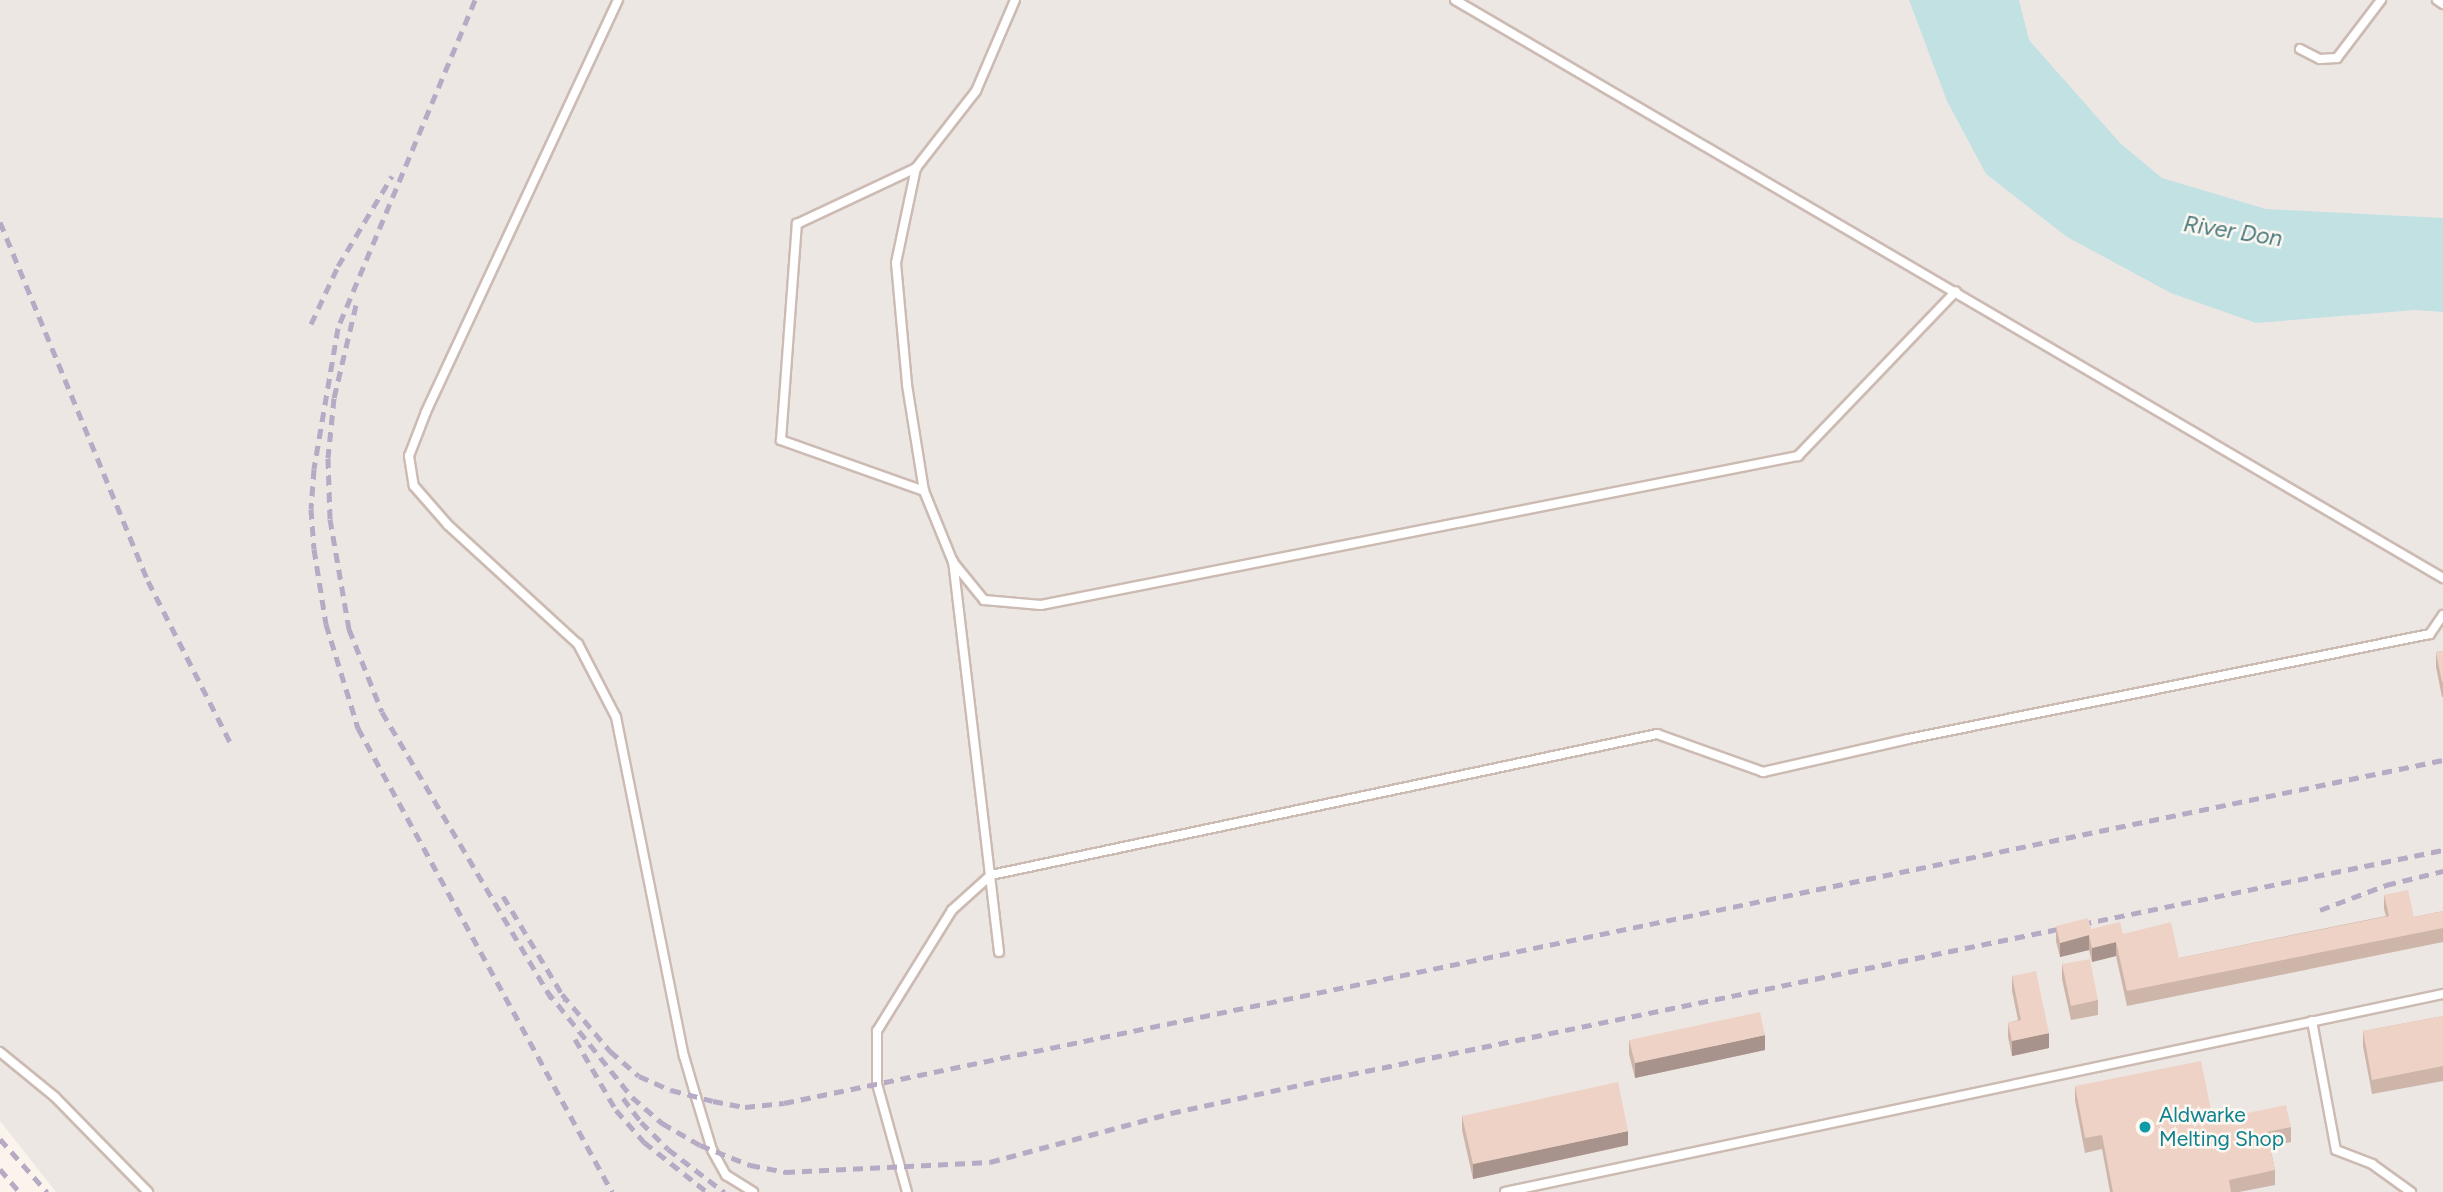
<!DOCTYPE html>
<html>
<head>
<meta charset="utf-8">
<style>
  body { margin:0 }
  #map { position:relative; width:2443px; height:1192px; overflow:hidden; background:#fbf4ec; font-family:Figtree,sans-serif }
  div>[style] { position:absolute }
  .industrial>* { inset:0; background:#ede7e4 }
  .water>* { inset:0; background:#c1e1e3 }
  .roads { filter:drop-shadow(2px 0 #ccbbb2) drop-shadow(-2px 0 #ccbbb2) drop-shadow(0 2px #ccbbb2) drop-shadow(0 -2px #ccbbb2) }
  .lane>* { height:8px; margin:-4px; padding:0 4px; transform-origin:4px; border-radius:4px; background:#fff }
  .rail>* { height:5px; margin-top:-2.5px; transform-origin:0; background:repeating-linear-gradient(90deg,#b6aac5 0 10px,transparent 0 17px) }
  .wall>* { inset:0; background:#cdb5aa }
  .shaded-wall>* { inset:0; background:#a7938b }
  .building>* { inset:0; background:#eed2c6 }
  .dots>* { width:19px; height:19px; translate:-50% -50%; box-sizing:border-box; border:4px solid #fef8f2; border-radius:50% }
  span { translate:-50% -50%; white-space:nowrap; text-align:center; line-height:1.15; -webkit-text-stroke:5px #fef8f2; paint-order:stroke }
  .culture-label { font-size:21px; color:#0d838f }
  .left { translate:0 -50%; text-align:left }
  .water-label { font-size:23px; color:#497a7e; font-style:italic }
</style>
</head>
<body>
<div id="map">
  <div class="industrial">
    <i style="clip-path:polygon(0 0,2443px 0,2443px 1192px,56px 1192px,0 1121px)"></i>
  </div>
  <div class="water">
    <i style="clip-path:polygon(1909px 0,2019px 0,2029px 40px,2120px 143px,2162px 178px,2266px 209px,2443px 218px,2443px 312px,2415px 310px,2256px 323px,2171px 293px,2067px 237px,1986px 174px,1947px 101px)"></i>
  </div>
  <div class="roads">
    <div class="lane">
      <i style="left:618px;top:0;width:455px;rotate:115deg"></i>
      <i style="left:426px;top:412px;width:47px;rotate:111.1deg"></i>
      <i style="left:409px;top:456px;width:30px;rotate:81deg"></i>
      <i style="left:414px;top:486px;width:52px;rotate:48.9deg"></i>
      <i style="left:448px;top:525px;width:176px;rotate:42.5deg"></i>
      <i style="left:578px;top:644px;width:82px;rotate:62.5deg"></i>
      <i style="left:616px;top:717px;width:346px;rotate:78.7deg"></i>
      <i style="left:684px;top:1056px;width:43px;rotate:73.7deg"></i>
      <i style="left:696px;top:1097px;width:55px;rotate:73.2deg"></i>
      <i style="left:712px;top:1150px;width:29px;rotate:61deg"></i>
      <i style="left:726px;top:1175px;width:32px;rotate:32deg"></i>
      <i style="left:1455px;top:0;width:1145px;rotate:30.33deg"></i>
      <i style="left:2437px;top:0;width:7px;rotate:34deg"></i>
      <i style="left:2300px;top:49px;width:22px;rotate:27deg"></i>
      <i style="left:2320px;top:59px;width:17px;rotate:-3deg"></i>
      <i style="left:2337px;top:58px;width:73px;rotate:-52.8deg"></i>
      <i style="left:916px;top:168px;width:97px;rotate:101.9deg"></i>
      <i style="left:896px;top:263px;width:122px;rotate:84.8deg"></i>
      <i style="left:907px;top:385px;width:107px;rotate:80.9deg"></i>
      <i style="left:953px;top:562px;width:49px;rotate:50.8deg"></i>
      <i style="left:984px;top:600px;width:57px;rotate:5deg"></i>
      <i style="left:1041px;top:605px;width:772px;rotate:-11.14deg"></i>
      <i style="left:1798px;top:456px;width:228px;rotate:-46.2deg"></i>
      <i style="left:999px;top:952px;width:393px;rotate:-96.7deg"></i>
      <i style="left:953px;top:562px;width:77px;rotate:-112.2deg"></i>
      <i style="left:924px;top:491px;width:152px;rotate:-160.4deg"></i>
      <i style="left:781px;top:440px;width:217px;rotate:-85.8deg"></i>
      <i style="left:797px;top:224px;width:132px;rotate:-25.2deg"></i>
      <i style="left:916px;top:168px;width:98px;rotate:-52.1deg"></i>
      <i style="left:976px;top:91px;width:99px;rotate:-66.8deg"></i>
      <i style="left:2312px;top:1021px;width:131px;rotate:79.5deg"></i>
      <i style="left:2336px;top:1150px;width:39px;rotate:21deg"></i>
      <i style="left:2372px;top:1164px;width:48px;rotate:35.7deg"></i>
      <i style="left:0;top:1052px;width:71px;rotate:39.3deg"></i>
      <i style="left:55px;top:1097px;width:133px;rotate:45.6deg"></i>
      <i style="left:907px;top:1192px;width:112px;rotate:-105.5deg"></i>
      <i style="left:877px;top:1084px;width:53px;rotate:-90deg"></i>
      <i style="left:877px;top:1031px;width:142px;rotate:-58.2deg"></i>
      <i style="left:952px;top:910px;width:52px;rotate:-41.9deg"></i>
      <i style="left:991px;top:875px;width:681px;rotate:-11.95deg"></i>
      <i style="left:1657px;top:734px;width:113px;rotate:19.7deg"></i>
      <i style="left:1763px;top:772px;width:149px;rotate:-12.8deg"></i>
      <i style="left:1908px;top:739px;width:532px;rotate:-11.37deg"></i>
      <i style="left:2430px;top:634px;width:23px;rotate:-56deg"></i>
      <i style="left:1505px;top:1192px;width:959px;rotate:-11.92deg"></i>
    </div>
  </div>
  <div class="rail">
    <i style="left:475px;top:0;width:355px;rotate:112.7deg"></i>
    <i style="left:338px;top:328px;width:143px;rotate:99.7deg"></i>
    <i style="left:314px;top:469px;width:40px;rotate:94.3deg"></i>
    <i style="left:311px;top:509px;width:40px;rotate:85.7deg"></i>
    <i style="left:314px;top:549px;width:76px;rotate:80.9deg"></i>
    <i style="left:326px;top:624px;width:109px;rotate:72.9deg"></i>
    <i style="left:358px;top:728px;width:529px;rotate:61.3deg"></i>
    <i style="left:0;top:222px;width:388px;rotate:67.6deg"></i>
    <i style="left:148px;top:581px;width:185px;rotate:63deg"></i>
    <i style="left:356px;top:305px;width:96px;rotate:103.3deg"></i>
    <i style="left:334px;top:398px;width:60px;rotate:95.7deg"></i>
    <i style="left:328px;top:458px;width:61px;rotate:88.1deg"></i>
    <i style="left:330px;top:519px;width:112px;rotate:80.2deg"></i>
    <i style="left:349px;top:629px;width:89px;rotate:68.3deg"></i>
    <i style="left:382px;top:712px;width:334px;rotate:59.4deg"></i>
    <i style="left:311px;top:324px;width:64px;rotate:-65deg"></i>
    <i style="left:338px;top:266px;width:105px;rotate:-59deg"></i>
    <i style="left:503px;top:896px;width:122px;rotate:59deg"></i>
    <i style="left:2320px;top:910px;width:71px;rotate:-20.7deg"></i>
    <i style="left:2386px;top:885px;width:59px;rotate:-13.8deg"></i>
    <i style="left:547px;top:991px;width:136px;rotate:51.3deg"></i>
    <i style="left:632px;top:1097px;width:40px;rotate:41deg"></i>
    <i style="left:662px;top:1123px;width:44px;rotate:30.1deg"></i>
    <i style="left:700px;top:1145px;width:54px;rotate:21.8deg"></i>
    <i style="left:750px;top:1165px;width:36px;rotate:11deg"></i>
    <i style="left:785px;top:1172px;width:205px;rotate:-2.8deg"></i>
    <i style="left:990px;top:1162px;width:188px;rotate:-15.1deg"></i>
    <i style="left:1171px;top:1113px;width:165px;rotate:-12.3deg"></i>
    <i style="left:1332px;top:1078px;width:1134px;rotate:-11.6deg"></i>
    <i style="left:562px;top:994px;width:75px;rotate:49.9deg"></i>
    <i style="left:610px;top:1051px;width:38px;rotate:41deg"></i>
    <i style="left:639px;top:1076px;width:35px;rotate:24deg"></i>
    <i style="left:671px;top:1090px;width:43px;rotate:14.7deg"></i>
    <i style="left:713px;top:1101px;width:33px;rotate:11deg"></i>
    <i style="left:745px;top:1107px;width:39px;rotate:-6deg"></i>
    <i style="left:784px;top:1103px;width:1694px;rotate:-11.68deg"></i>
    <i style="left:575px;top:1039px;width:82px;rotate:60deg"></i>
    <i style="left:616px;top:1110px;width:43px;rotate:48.8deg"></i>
    <i style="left:644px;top:1142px;width:80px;rotate:38.4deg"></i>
    <i style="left:623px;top:1098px;width:30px;rotate:53deg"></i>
    <i style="left:641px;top:1122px;width:38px;rotate:45deg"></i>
    <i style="left:668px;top:1149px;width:71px;rotate:37.5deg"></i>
    <i style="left:0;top:1139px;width:71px;rotate:48.4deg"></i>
    <i style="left:0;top:1169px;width:30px;rotate:50deg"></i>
  </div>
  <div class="wall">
    <i style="clip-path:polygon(2443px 651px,2443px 697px,2442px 697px,2436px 667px,2436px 652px)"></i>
    <i style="clip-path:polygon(2384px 895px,2414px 917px,2443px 911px,2443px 942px,2127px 1006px,2116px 956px,2092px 962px,2089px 950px,2060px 957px,2056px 941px,2056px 926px,2091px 929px,2123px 934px,2179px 958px,2386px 916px,2384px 909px)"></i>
    <i style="clip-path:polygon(2062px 964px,2098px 1000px,2098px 1015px,2071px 1020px,2062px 979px)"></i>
    <i style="clip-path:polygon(2012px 976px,2049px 1048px,2012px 1056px,2008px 1037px,2008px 1023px,2018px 1020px,2012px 991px)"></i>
    <i style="clip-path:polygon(2443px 1016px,2443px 1081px,2372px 1094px,2363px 1046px,2363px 1031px)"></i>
    <i style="clip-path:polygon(1629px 1040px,1765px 1050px,1635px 1078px,1629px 1054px)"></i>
    <i style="clip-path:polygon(2075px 1086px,2213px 1120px,2291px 1127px,2291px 1142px,2270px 1146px,2275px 1170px,2275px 1185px,2239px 1192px,2110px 1192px,2102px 1149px,2085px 1153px,2075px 1100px)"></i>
    <i style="clip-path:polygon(1462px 1116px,1628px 1145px,1473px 1179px,1462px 1130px)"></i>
  </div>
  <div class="shaded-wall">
    <i style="clip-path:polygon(2089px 935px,2089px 950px,2060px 957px,2060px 943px)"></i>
    <i style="clip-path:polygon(2116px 942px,2116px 956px,2092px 962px,2092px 948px)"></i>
    <i style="clip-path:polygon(2049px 1033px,2049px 1048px,2012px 1056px,2012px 1041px)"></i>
    <i style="clip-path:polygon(1765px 1035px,1765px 1050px,1635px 1078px,1635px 1063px)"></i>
    <i style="clip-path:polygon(1628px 1131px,1628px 1145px,1473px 1179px,1473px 1164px)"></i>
  </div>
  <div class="building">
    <i style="clip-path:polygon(2443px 651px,2443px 682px,2442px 682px,2436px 652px)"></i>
    <i style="clip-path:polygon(2408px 890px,2414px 917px,2443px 911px,2443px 928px,2127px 991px,2116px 942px,2092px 948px,2089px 935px,2060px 943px,2056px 926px,2088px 918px,2091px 929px,2120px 922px,2123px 934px,2171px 922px,2179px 958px,2389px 916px,2384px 895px)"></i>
    <i style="clip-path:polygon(2090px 959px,2098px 1000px,2071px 1006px,2062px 964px)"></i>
    <i style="clip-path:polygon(2036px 971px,2049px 1033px,2012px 1041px,2008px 1023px,2021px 1020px,2012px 976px)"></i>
    <i style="clip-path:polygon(1760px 1012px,1765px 1035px,1635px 1063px,1629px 1040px)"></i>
    <i style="clip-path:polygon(2443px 1016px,2443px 1066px,2372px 1080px,2363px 1031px)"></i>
    <i style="clip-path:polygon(2201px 1061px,2213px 1120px,2286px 1105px,2291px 1127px,2267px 1132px,2275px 1170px,2229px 1180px,2231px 1192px,2113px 1192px,2102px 1135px,2085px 1138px,2075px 1086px)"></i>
    <i style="clip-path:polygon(1618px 1082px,1628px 1131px,1473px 1164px,1462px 1116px)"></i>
  </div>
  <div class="dots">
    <i style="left:2145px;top:1127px;background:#0f9aa8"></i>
  </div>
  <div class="culture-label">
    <span class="left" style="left:2159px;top:1127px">Aldwarke<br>Melting Shop</span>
  </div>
  <div class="water-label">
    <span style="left:2233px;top:231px;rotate:9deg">River Don</span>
  </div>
</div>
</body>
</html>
